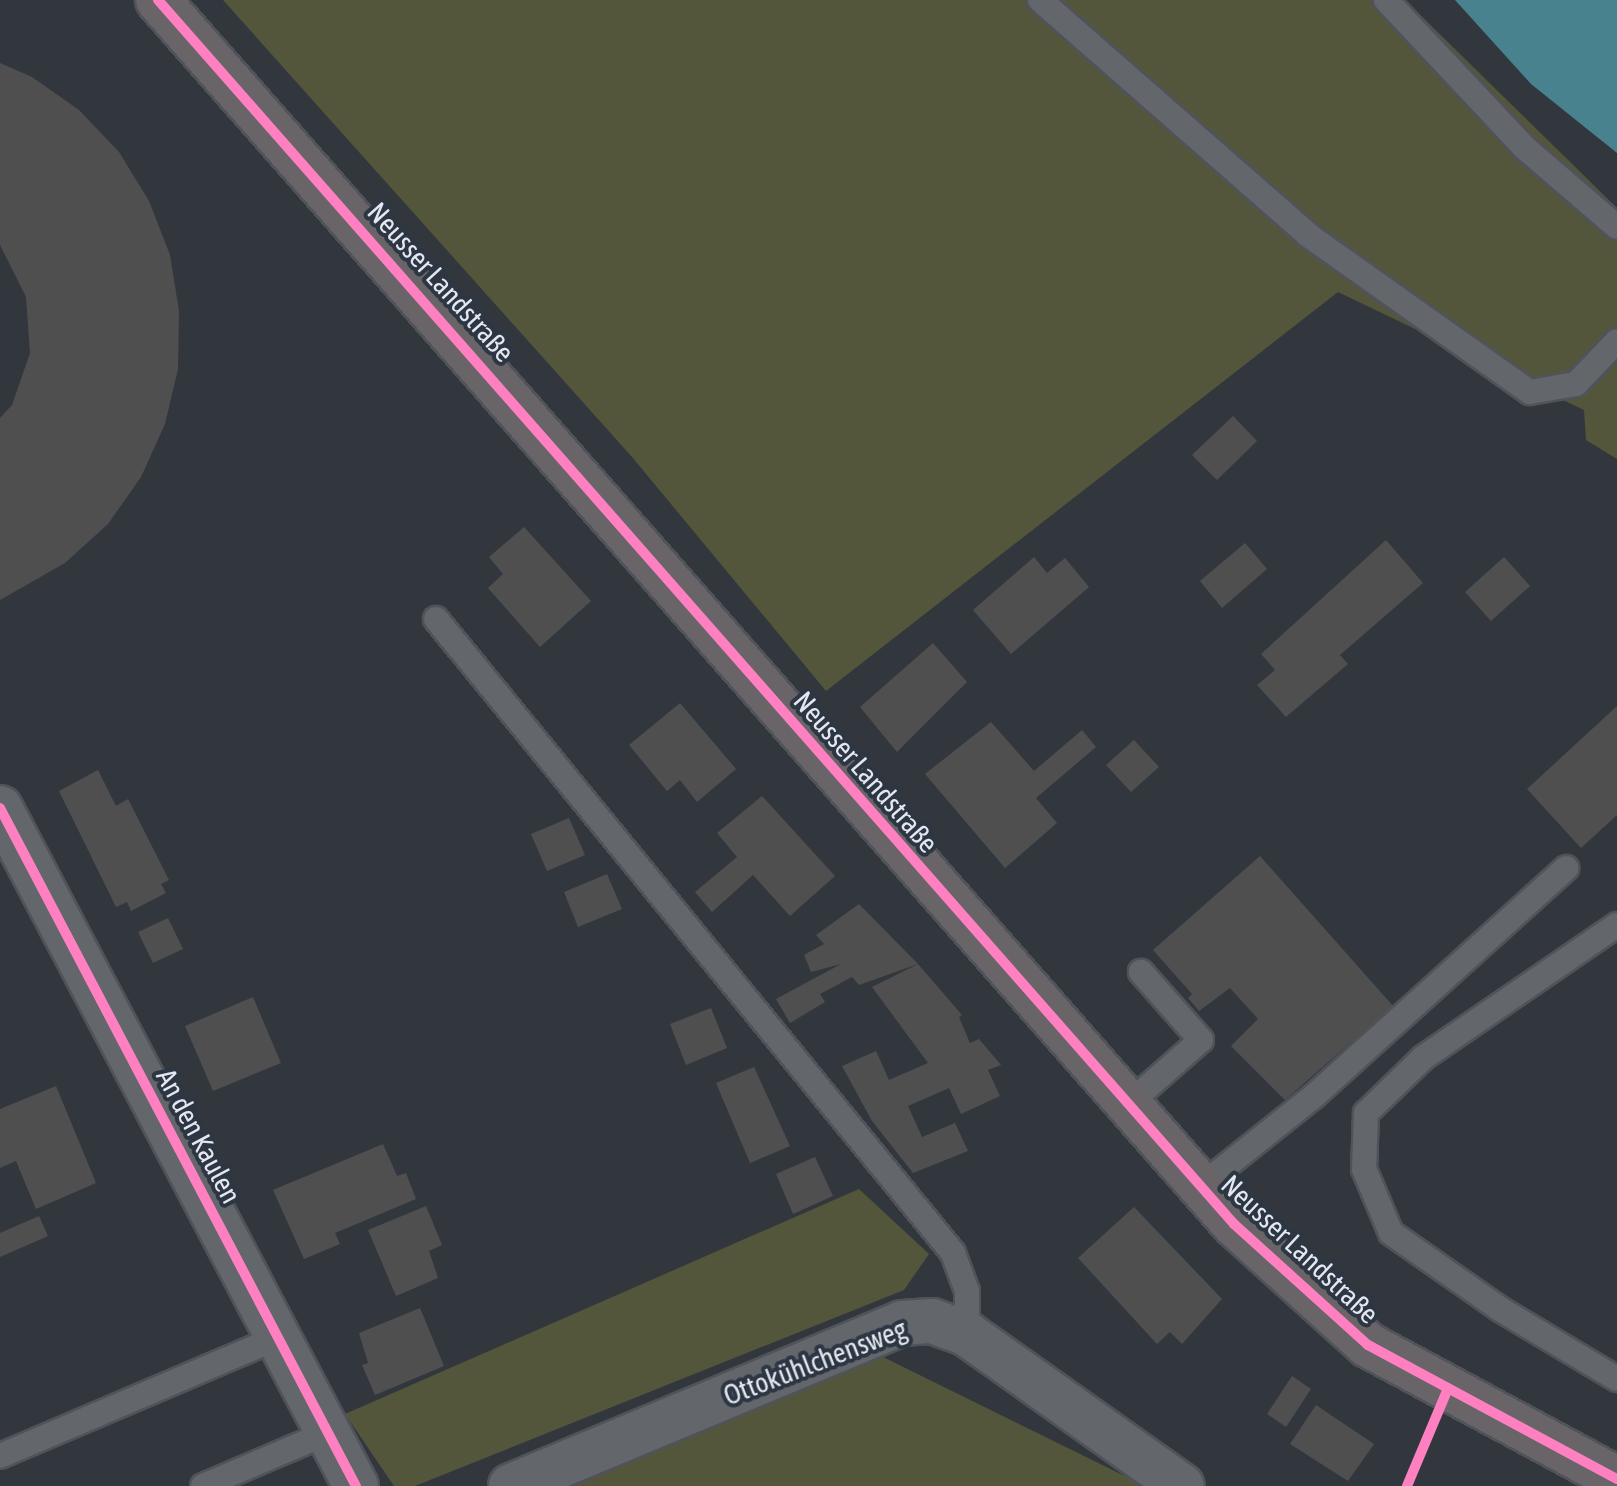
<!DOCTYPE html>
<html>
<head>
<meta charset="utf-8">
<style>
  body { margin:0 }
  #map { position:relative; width:1617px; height:1486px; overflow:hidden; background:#32373e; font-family:"Asap Condensed",sans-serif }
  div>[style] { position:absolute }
  .green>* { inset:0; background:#53563b }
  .water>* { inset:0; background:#47828e }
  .building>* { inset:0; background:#504f50 }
  .roads { filter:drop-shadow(2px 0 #50535a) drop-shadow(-2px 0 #50535a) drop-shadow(0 2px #50535a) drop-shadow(0 -2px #50535a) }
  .service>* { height:24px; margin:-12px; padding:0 12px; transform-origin:12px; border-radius:12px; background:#63666b }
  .minor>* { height:44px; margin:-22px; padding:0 22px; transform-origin:22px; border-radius:22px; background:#63666b }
  .primary>* { height:44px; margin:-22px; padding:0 22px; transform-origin:22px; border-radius:22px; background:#686468 }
  .cycleway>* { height:10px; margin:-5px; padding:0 5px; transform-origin:5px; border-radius:5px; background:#ff80c0 }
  span { translate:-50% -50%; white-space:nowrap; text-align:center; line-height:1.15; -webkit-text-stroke:8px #2d3643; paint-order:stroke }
  .street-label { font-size:28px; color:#e3e8f1 }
</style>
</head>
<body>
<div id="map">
  <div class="green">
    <i style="clip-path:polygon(223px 0,1405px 0,1617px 208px,1617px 459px,1586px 440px,1584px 410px,1338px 292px,826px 691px,632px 457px)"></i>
    <i style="clip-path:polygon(859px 1189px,929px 1254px,904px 1290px,415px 1486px,394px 1486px,345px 1414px)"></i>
    <i style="clip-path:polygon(883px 1357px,1145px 1486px,555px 1486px)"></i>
  </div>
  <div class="water">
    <i style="clip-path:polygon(1455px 0,1617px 0,1617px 153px,1531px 84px)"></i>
  </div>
  <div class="building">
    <i style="clip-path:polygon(0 63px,32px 77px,79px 110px,119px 152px,149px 201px,170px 255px,179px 311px,178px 369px,165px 424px,141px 477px,108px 524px,65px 563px,0 600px,0 418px,12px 405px,30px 353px,26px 297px,0 245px)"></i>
    <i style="clip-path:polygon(1233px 416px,1257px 441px,1217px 480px,1192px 455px)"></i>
    <i style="clip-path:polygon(524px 527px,591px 601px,540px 647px,488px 588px,503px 574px,489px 557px)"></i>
    <i style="clip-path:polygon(1386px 540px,1423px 583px,1340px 655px,1348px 664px,1286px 717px,1257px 685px,1275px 670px,1261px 654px)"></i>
    <i style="clip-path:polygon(1245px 543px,1267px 569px,1222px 608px,1200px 581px)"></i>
    <i style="clip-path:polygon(1034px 557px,1047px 573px,1065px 558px,1089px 587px,1011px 654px,973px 610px)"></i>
    <i style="clip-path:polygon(1504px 557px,1530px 586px,1491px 621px,1465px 592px)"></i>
    <i style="clip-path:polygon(933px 643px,967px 682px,897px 752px,860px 707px)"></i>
    <i style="clip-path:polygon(680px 703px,736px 769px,697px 802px,680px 780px,667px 791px,629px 745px)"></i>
    <i style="clip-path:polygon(1617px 706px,1617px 815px,1581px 848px,1527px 789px)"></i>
    <i style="clip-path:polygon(991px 722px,1034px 771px,1082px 730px,1096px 747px,1036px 798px,1057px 823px,1005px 868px,925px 774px)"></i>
    <i style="clip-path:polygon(1134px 740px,1159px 767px,1131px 792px,1106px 765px)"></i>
    <i style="clip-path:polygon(98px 770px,116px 806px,128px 799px,169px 880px,161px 884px,166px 893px,131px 911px,127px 902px,116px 907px,59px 791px)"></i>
    <i style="clip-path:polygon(762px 796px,835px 876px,790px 916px,753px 875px,712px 912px,695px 892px,737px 857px,717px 833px)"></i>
    <i style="clip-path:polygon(569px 818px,585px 855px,547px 871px,531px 834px)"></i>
    <i style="clip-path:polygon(1260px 856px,1393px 1006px,1285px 1100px,1231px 1046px,1258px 1019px,1230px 988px,1199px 1011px,1188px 998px,1192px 994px,1153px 950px)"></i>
    <i style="clip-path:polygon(607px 874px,622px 909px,578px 927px,564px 892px)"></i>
    <i style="clip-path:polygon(859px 904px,918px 964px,859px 985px,852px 977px,820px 994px,825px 1002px,790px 1023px,776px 999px,841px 964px,811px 972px,804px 955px,824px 944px,816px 935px)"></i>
    <i style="clip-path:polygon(168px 918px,183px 949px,153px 963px,138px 932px)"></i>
    <i style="clip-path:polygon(918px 964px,962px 1015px,959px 1017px,970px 1043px,979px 1039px,1001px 1065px,988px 1070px,1000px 1096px,961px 1114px,949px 1088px,908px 1106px,922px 1137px,955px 1123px,968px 1151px,913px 1173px,872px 1121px,842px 1066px,876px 1051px,889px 1080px,928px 1063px,872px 987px)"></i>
    <i style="clip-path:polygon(253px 997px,281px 1063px,213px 1091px,185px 1026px)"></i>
    <i style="clip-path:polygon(711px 1008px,727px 1048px,686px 1065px,670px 1024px)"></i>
    <i style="clip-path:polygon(754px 1067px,790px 1146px,750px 1163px,716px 1083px)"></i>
    <i style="clip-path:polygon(56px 1086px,96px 1183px,36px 1209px,16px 1161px,0 1168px,0 1109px)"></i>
    <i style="clip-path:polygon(383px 1144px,397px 1176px,406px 1173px,416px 1199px,335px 1233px,340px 1244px,304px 1259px,273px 1190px)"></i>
    <i style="clip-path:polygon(815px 1157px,833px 1196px,793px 1214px,776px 1174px)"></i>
    <i style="clip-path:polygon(426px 1206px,442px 1245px,429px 1251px,438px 1278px,396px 1296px,368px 1230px)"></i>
    <i style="clip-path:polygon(1134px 1207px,1222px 1299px,1182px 1344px,1170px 1332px,1157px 1344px,1078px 1258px)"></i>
    <i style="clip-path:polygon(39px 1216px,48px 1236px,0 1257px,0 1233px)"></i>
    <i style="clip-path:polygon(420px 1308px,444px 1366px,375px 1395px,362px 1365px,368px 1363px,359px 1333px)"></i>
    <i style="clip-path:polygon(1292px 1376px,1311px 1389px,1286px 1427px,1267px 1414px)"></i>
    <i style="clip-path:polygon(1316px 1405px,1374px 1444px,1348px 1481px,1290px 1444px)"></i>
  </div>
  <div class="roads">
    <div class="service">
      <i style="left:1040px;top:0;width:356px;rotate:41.2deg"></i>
      <i style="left:1308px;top:235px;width:272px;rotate:35.3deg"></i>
      <i style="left:1530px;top:392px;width:47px;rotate:-9.9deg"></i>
      <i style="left:1576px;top:384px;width:59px;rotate:-46.4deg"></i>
      <i style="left:1386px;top:0;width:203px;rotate:46.8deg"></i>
      <i style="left:1525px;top:148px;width:121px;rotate:40.7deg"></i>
      <i style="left:436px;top:619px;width:818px;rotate:50.8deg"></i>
      <i style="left:953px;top:1253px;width:40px;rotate:69.8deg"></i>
      <i style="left:967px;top:1291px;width:43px;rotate:90deg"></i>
      <i style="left:1617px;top:925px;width:234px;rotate:145.6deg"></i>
      <i style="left:1424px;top:1057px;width:81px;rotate:136deg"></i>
      <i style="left:1366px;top:1113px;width:56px;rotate:92deg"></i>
      <i style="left:1364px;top:1169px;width:69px;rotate:67.1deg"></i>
      <i style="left:1391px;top:1233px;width:133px;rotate:34.9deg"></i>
      <i style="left:1500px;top:1309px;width:136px;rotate:30.9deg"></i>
      <i style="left:1126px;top:1106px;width:100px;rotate:-41.3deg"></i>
      <i style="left:1201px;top:1040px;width:91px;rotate:-131.4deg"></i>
      <i style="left:1200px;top:1187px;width:146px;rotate:-38.6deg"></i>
      <i style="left:1314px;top:1096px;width:340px;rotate:-42.1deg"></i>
      <i style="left:0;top:1456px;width:301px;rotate:-23.1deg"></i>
      <i style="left:203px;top:1486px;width:135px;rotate:-23.1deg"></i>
    </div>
    <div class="minor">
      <i style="left:0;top:808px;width:766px;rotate:62.3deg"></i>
      <i style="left:511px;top:1486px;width:424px;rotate:-22.6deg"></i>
      <i style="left:902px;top:1323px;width:30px;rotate:-4deg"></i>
      <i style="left:932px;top:1321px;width:37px;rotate:20deg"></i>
      <i style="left:967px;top:1334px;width:263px;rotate:35.3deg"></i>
    </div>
    <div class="primary">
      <i style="left:158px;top:0;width:1630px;rotate:48.68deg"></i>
      <i style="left:1234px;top:1224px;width:181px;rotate:42.1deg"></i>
      <i style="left:1368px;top:1345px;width:283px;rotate:28.3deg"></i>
    </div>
  </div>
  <div class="cycleway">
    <i style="left:158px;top:0;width:1630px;rotate:48.68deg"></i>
    <i style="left:1234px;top:1224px;width:181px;rotate:42.1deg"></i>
    <i style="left:1368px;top:1345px;width:283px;rotate:28.3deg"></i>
    <i style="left:0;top:808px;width:766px;rotate:62.3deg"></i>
    <i style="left:1407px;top:1486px;width:103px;rotate:-67.2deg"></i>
  </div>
  <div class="street-label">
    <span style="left:441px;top:282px;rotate:48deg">Neusser Landstraße</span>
    <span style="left:866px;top:772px;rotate:49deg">Neusser Landstraße</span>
    <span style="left:199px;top:1136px;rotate:62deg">An den Kaulen</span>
    <span style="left:1300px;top:1249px;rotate:43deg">Neusser Landstraße</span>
    <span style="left:815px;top:1362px;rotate:-21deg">Ottokühlchensweg</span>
  </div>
</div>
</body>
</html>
